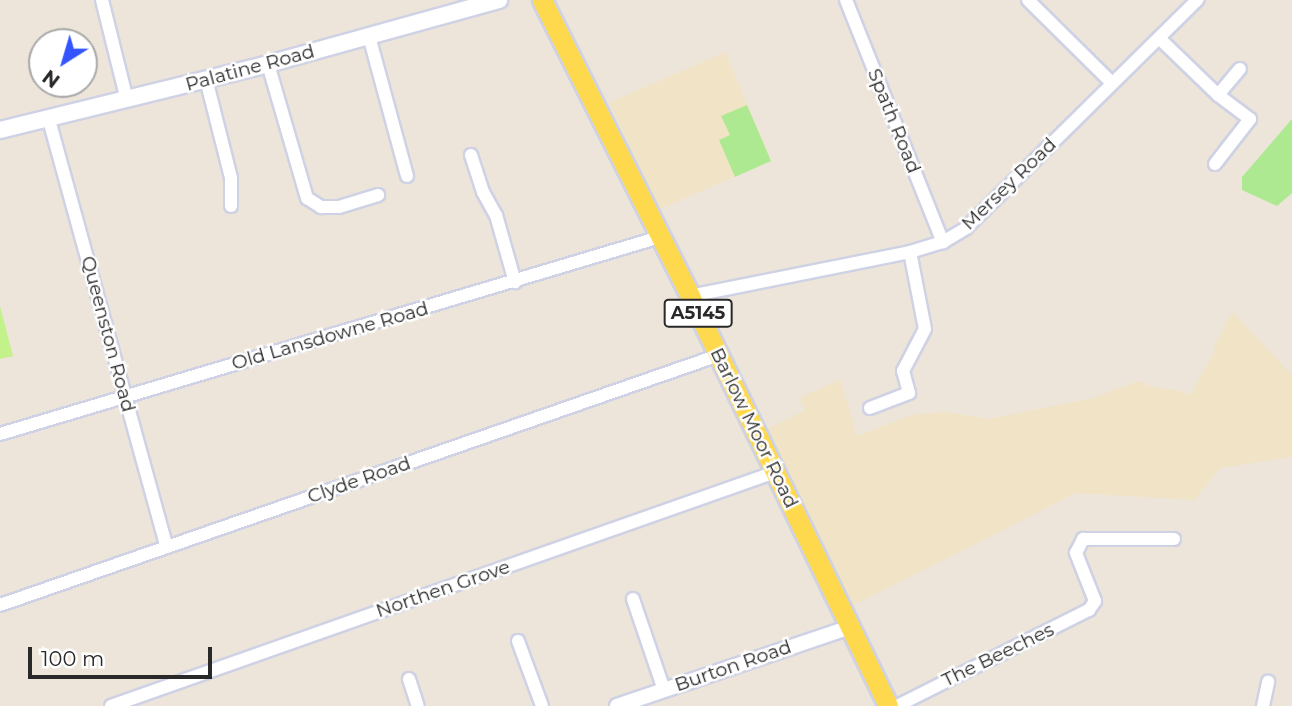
<!DOCTYPE html>
<html>
<head>
<meta charset="utf-8">
<style>
  body { margin:0 }
  #map { position:relative; width:1292px; height:706px; overflow:hidden; background:#ede5d9; font-family:Montserrat,sans-serif }
  div>[style] { position:absolute }
  .education>* { inset:0; background:#f1e4c6 }
  .green>* { inset:0; background:#ace990 }
  .pitch>* { inset:0; background:#c3f28a }
  .roads { filter:drop-shadow(2px 0 #ced2e4) drop-shadow(-2px 0 #ced2e4) drop-shadow(0 2px #ced2e4) drop-shadow(0 -2px #ced2e4) }
  .minor>* { height:12px; margin:-6px; padding:0 6px; transform-origin:6px; border-radius:6px; background:#fff }
  .tertiary>* { height:14px; margin:-7px; padding:0 7px; transform-origin:7px; border-radius:7px; background:#fff }
  .secondary>* { height:16px; margin:-8px; padding:0 8px; transform-origin:8px; border-radius:8px; background:#fff }
  .primary>* { height:19px; margin:-9.5px; padding:0 9.5px; transform-origin:9.5px; border-radius:9.5px; background:#fed94d }
  span { translate:-50% -50%; white-space:nowrap; text-align:center; line-height:1.15; -webkit-text-stroke:5px #fff; paint-order:stroke }
  .shield-label span { padding:2px 5px; background:#fff; border:2px solid; border-radius:5px; -webkit-text-stroke-width:0 }
  .shield-label { font-size:18px; color:#292929; font-weight:700 }
  .street-label { font-size:19px; color:#292929 }
  .north { position:absolute; left:28px; top:28px; width:70px; height:70px; box-sizing:border-box; background:#fff; border:2px solid #a9a9a9; border-radius:50%; rotate:217deg; font-size:19px; font-weight:700; line-height:28px; text-align:center; color:#292929 }
  .north::after { content:''; display:block; margin:auto; width:24px; height:32px; background:#3454ff; clip-path:polygon(50% 0,100% 100%,50% 72%,0 100%) }
  .scale { position:absolute; left:28px; top:647px; width:184px; height:32px; box-sizing:border-box; border:4px solid #292929; border-top:0; padding-left:9px; font-size:21px; line-height:24px; white-space:nowrap; color:#292929; -webkit-text-stroke:5px #fff; paint-order:stroke }
</style>
</head>
<body>
<div id="map">
  <div class="education">
    <i style="clip-path:polygon(725px 52px,771px 161px,660px 209px,609px 103px)"></i>
    <i style="clip-path:polygon(1232px 312px,1292px 375px,1292px 457px,1220px 468px,1194px 500px,1076px 493px,852px 606px,765px 430px,805px 410px,800px 398px,840px 379px,857px 436px,912px 415px,945px 412px,988px 419px,1094px 398px,1138px 381px,1155px 388px,1182px 391px,1190px 396px,1215px 351px,1213px 349px)"></i>
  </div>
  <div class="green">
    <i style="clip-path:polygon(747px 105px,771px 161px,735px 177px,719px 140px,730px 135px,721px 116px)"></i>
    <i style="clip-path:polygon(1292px 119px,1292px 193px,1277px 206px,1242px 190px,1242px 177px)"></i>
  </div>
  <div class="pitch">
    <i style="clip-path:polygon(0 306px,13px 356px,0 359px)"></i>
  </div>
  <div class="roads">
    <div class="minor">
      <i style="left:102px;top:0;width:103px;rotate:76deg"></i>
      <i style="left:846px;top:0;width:261px;rotate:68.2deg"></i>
      <i style="left:1028px;top:0;width:117px;rotate:44.7deg"></i>
      <i style="left:369px;top:36px;width:145px;rotate:74.8deg"></i>
      <i style="left:1159px;top:38px;width:82px;rotate:44deg"></i>
      <i style="left:1218px;top:95px;width:40px;rotate:37deg"></i>
      <i style="left:1250px;top:119px;width:57px;rotate:127.9deg"></i>
      <i style="left:268px;top:64px;width:140px;rotate:73.8deg"></i>
      <i style="left:307px;top:198px;width:17px;rotate:33deg"></i>
      <i style="left:321px;top:207px;width:18px"></i>
      <i style="left:339px;top:207px;width:41px;rotate:-17.1deg"></i>
      <i style="left:206px;top:79px;width:102px;rotate:75.8deg"></i>
      <i style="left:231px;top:178px;width:28px;rotate:90deg"></i>
      <i style="left:1218px;top:95px;width:34px;rotate:-50deg"></i>
      <i style="left:49px;top:120px;width:443px;rotate:74.6deg"></i>
      <i style="left:471px;top:155px;width:39px;rotate:72deg"></i>
      <i style="left:483px;top:192px;width:26px;rotate:61deg"></i>
      <i style="left:496px;top:215px;width:70px;rotate:74.2deg"></i>
      <i style="left:690px;top:296px;width:224px;rotate:-11.3deg"></i>
      <i style="left:910px;top:252px;width:34px;rotate:-17deg"></i>
      <i style="left:943px;top:242px;width:27px;rotate:-31deg"></i>
      <i style="left:966px;top:228px;width:325px;rotate:-44.6deg"></i>
      <i style="left:870px;top:408px;width:42px;rotate:-21deg"></i>
      <i style="left:909px;top:393px;width:23px;rotate:-105deg"></i>
      <i style="left:903px;top:371px;width:47px;rotate:-62.4deg"></i>
      <i style="left:925px;top:329px;width:78px;rotate:-101deg"></i>
      <i style="left:0;top:434px;width:689px;rotate:-16.62deg"></i>
      <i style="left:633px;top:599px;width:96px;rotate:71.2deg"></i>
      <i style="left:0;top:605px;width:761px;rotate:-19.17deg"></i>
      <i style="left:518px;top:641px;width:69px;rotate:69.7deg"></i>
      <i style="left:409px;top:679px;width:28px;rotate:72deg"></i>
      <i style="left:111px;top:706px;width:704px;rotate:-19.41deg"></i>
      <i style="left:897px;top:706px;width:215px;rotate:-26.6deg"></i>
      <i style="left:1089px;top:610px;width:11px;rotate:-56deg"></i>
      <i style="left:1095px;top:601px;width:52px;rotate:-111.6deg"></i>
      <i style="left:1076px;top:553px;width:16px;rotate:-63deg"></i>
      <i style="left:1083px;top:539px;width:91px"></i>
      <i style="left:1263px;top:706px;width:25px;rotate:-78deg"></i>
    </div>
    <div class="tertiary">
      <i style="left:617px;top:706px;width:246px;rotate:-18.7deg"></i>
    </div>
    <div class="secondary">
      <i style="left:0;top:130px;width:276px;rotate:-13.8deg"></i>
      <i style="left:268px;top:64px;width:240px;rotate:-15.5deg"></i>
    </div>
    <div class="primary">
      <i style="left:542px;top:0;width:331px;rotate:63.4deg"></i>
      <i style="left:690px;top:296px;width:455px;rotate:64.2deg"></i>
    </div>
  </div>
  <div class="shield-label">
    <span style="left:698px;top:313px">A5145</span>
  </div>
  <div class="street-label">
    <span style="left:250px;top:68px;rotate:-15deg">Palatine Road</span>
    <span style="left:894px;top:121px;rotate:68deg">Spath Road</span>
    <span style="left:1009px;top:184px;rotate:-44deg">Mersey Road</span>
    <span style="left:108px;top:334px;rotate:75deg">Queenston Road</span>
    <span style="left:330px;top:336px;rotate:-16deg">Old Lansdowne Road</span>
    <span style="left:754px;top:428px;rotate:64deg">Barlow Moor Road</span>
    <span style="left:359px;top:480px;rotate:-19deg">Clyde Road</span>
    <span style="left:443px;top:589px;rotate:-19deg">Northen Grove</span>
    <span style="left:998px;top:655px;rotate:-26deg">The Beeches</span>
    <span style="left:733px;top:666px;rotate:-19deg">Burton Road</span>
  </div>
  <div class="north">N</div>
  <div class="scale">100 m</div>
</div>
</body>
</html>
